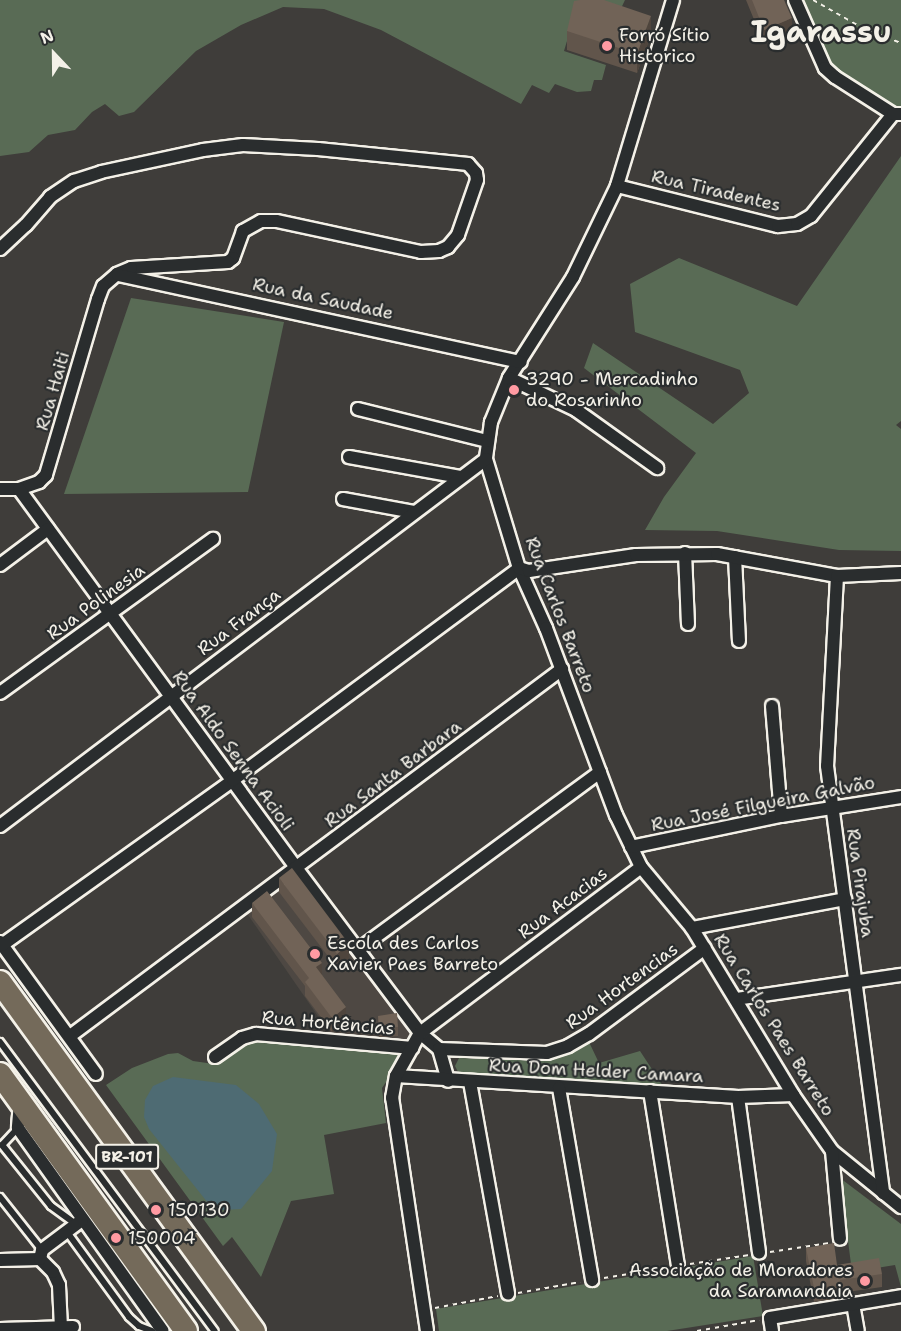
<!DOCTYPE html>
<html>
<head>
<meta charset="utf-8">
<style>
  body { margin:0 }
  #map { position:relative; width:901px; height:1331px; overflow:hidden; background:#3f3d3a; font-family:"Shantell Sans",sans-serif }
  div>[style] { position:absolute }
  .built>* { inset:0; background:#4e4843 }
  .green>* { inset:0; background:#596b55 }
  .water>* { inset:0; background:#4e6b73 }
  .path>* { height:2px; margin-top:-1px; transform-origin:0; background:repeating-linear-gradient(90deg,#f4f1e8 0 4.5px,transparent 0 9px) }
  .roads { filter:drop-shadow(2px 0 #f4f1e8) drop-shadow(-2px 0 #f4f1e8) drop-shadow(0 2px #f4f1e8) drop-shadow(0 -2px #f4f1e8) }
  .lane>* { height:6px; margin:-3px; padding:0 3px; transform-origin:3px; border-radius:3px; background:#2a2d2e }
  .street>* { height:12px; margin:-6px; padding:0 6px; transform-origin:6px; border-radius:6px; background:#2a2d2e }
  .highway>* { height:22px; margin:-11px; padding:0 11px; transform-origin:11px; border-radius:11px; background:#746a5a }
  .wall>* { inset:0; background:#61554b }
  .shaded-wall>* { inset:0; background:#4f453d }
  .building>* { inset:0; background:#716357 }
  .dots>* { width:16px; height:16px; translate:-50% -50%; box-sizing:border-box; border:3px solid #2a2d2e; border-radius:50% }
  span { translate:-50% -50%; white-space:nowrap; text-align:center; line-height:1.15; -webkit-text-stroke:4.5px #2a2d2e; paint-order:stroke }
  .shield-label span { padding:2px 4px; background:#2a2d2e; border:2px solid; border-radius:4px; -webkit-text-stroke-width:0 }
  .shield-label { font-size:16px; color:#f4f1e8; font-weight:700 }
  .poi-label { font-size:18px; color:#f4f1e8 }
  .left { translate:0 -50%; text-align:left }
  .right { translate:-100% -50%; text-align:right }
  .street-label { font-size:18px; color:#f4f1e8 }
  .town-label { font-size:30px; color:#f4f1e8; font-weight:700 }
  .north { position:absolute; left:24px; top:24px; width:60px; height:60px; -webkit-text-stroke:4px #2a2d2e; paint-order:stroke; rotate:338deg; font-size:16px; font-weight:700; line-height:24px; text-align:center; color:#f4f1e8 }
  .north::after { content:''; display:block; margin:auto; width:21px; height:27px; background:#f4f1e8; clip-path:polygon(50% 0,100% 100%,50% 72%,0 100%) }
</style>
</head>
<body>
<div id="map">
  <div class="built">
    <i style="clip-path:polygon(294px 874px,412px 1032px,402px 1044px,331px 1035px,246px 912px)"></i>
  </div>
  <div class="green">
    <i style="clip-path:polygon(0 0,625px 0,615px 21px,573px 21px,564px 51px,606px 65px,602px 80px,594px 80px,591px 91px,577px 92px,555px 84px,549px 93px,532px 85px,521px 104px,381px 30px,324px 9px,283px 7px,241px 25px,196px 51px,134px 112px,119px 116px,105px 104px,92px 112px,75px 130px,48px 135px,29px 152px,0 156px)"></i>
    <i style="clip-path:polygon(795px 0,901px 0,901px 112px,829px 69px)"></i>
    <i style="clip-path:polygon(901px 156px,901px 421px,896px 425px,901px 429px,901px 551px,839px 550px,717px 531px,645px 530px,664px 497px,696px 453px,584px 368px,593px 343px,713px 424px,749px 393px,740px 370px,635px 332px,630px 284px,679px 258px,797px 306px)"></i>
    <i style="clip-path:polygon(131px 298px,284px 322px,248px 492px,64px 494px)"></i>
    <i style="clip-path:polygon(245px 1042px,400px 1050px,403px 1057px,382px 1088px,386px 1123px,324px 1135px,334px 1194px,291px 1201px,261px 1277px,232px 1237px,223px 1246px,106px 1085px,132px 1068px,168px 1054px,178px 1053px,193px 1061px,214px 1064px,232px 1047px)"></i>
    <i style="clip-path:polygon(589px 1042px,599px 1063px,640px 1051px,663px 1086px,459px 1074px,455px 1066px,459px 1058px,546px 1061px)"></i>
    <i style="clip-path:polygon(840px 1178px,901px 1224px,901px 1287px,895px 1265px,852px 1272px)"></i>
    <i style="clip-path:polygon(753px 1256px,763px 1316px,667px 1331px,439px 1331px,436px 1309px)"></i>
  </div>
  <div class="water">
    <i style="clip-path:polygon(173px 1077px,236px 1085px,259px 1104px,277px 1134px,272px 1171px,241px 1209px,222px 1210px,208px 1203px,149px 1129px,144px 1117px,145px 1100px,153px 1086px)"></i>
  </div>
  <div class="path">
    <i style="left:813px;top:0;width:55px;rotate:29.4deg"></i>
    <i style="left:861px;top:27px;width:43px;rotate:21.8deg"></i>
    <i style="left:770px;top:1252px;width:60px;rotate:-8.7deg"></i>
    <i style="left:690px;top:1264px;width:60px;rotate:-8.7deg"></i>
    <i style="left:604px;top:1278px;width:63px;rotate:-9.2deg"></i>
    <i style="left:518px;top:1293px;width:63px;rotate:-10.1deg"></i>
    <i style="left:435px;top:1308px;width:64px;rotate:-10.8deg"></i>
    <i style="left:697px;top:1331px;width:63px;rotate:-10.1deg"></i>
  </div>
  <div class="roads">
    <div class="lane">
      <i style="left:0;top:1042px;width:360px;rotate:53.4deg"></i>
      <i style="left:18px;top:1128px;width:23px;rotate:133deg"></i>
      <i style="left:2px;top:1145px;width:78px;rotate:51.2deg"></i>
      <i style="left:51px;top:1206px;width:31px;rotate:36deg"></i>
      <i style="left:0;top:1197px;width:68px;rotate:51.6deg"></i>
      <i style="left:67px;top:1232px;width:105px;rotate:53.9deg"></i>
      <i style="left:129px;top:1317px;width:13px;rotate:42deg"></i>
      <i style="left:139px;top:1326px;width:14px;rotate:21deg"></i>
    </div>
    <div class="street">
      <i style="left:673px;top:0;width:194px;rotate:106.8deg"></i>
      <i style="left:617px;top:186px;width:101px;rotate:115.8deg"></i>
      <i style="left:573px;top:277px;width:120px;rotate:122.4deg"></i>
      <i style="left:509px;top:378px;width:48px;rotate:112.2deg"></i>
      <i style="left:491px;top:422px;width:37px;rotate:98deg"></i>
      <i style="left:486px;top:459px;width:114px;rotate:73.2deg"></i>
      <i style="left:519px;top:568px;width:66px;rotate:65.8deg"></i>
      <i style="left:546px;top:628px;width:200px;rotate:69.5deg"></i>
      <i style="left:616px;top:815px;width:58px;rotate:64.3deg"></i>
      <i style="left:641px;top:867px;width:80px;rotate:50.1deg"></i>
      <i style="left:692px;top:928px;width:195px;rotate:58.8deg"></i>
      <i style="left:793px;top:1095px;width:68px;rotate:55.1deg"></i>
      <i style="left:832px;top:1151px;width:89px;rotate:39.1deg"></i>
      <i style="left:795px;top:0;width:74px;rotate:66.2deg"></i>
      <i style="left:825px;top:68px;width:13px;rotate:42deg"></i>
      <i style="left:835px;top:77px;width:69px;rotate:32.5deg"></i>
      <i style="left:617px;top:186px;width:166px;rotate:14deg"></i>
      <i style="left:778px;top:226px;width:19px;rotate:-6deg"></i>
      <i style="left:797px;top:224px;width:16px;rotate:-30deg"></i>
      <i style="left:811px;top:216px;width:131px;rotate:-51.2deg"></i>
      <i style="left:893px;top:114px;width:8px"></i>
      <i style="left:0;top:249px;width:35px;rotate:-43deg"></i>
      <i style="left:26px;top:225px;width:37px;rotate:-49deg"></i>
      <i style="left:50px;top:197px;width:29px;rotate:-34deg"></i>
      <i style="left:74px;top:181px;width:28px;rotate:-18deg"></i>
      <i style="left:101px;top:172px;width:104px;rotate:-12.2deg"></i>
      <i style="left:203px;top:150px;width:40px;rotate:-7.1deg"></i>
      <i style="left:243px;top:145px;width:75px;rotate:3.1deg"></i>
      <i style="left:318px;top:149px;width:151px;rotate:5.7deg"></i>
      <i style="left:468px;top:164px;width:12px;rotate:48deg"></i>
      <i style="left:476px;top:173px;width:7px;rotate:82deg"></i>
      <i style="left:477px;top:180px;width:58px;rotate:109.1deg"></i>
      <i style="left:458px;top:235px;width:16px;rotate:130deg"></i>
      <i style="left:448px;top:247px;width:10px;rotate:156deg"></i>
      <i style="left:439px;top:251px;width:18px;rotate:177deg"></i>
      <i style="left:421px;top:252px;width:148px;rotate:-167.9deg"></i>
      <i style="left:276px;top:221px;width:15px;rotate:180deg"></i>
      <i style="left:261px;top:221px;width:21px;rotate:151deg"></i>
      <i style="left:243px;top:231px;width:29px;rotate:110deg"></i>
      <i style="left:233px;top:258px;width:6px;rotate:141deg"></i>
      <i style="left:228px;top:262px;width:97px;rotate:176.5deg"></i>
      <i style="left:131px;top:268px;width:15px;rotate:157deg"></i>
      <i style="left:117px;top:274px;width:18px;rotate:139deg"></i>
      <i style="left:103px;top:286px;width:14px;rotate:111deg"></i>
      <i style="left:98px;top:299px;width:184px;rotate:106.5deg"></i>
      <i style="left:46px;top:475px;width:10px;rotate:135deg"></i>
      <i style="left:39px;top:482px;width:21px;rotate:161deg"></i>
      <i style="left:19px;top:489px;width:19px;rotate:180deg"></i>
      <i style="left:118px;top:275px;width:412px;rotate:12.2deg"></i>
      <i style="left:509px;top:378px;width:74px;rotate:25.5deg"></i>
      <i style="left:576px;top:410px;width:100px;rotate:35.6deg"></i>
      <i style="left:358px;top:409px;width:133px;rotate:13.9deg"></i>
      <i style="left:349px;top:457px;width:113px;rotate:10.2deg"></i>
      <i style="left:19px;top:489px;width:471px;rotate:53.8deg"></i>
      <i style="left:297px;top:869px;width:205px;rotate:53.1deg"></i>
      <i style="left:420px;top:1033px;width:25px;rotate:40deg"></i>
      <i style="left:439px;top:1049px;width:108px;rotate:2.1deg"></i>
      <i style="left:547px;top:1053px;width:22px;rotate:-18deg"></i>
      <i style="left:568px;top:1046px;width:24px;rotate:-30deg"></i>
      <i style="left:589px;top:1034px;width:144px;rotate:-36.6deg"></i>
      <i style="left:343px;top:499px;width:72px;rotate:10.4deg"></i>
      <i style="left:685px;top:553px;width:71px;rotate:87.6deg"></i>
      <i style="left:735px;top:557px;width:84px;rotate:87.3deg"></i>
      <i style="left:0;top:565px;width:60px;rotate:-36.9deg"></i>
      <i style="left:837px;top:576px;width:190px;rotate:93deg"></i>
      <i style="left:827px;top:766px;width:431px;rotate:82.5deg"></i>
      <i style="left:0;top:693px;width:263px;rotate:-35.9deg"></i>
      <i style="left:772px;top:706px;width:110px;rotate:85.3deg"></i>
      <i style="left:0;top:826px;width:609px;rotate:-37.06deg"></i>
      <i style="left:631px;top:847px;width:153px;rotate:-11.7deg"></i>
      <i style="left:781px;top:816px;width:121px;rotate:-9deg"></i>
      <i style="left:692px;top:928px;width:156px;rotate:-10.7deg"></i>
      <i style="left:0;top:942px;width:163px;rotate:54deg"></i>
      <i style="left:2px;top:945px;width:284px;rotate:-35.5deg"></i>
      <i style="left:233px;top:780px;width:356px;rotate:-36.5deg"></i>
      <i style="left:519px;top:568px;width:10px;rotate:17deg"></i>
      <i style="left:529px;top:571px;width:108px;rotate:-8.5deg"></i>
      <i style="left:636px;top:555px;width:81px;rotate:-0.7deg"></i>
      <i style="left:717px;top:554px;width:122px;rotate:10.4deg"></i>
      <i style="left:837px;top:576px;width:64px;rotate:-2.7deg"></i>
      <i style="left:359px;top:949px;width:299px;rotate:-36.3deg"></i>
      <i style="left:736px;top:999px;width:167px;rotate:-8.3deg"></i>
      <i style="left:70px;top:1036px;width:614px;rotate:-36.72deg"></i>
      <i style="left:439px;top:1049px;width:33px;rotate:74deg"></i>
      <i style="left:215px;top:1057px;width:33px;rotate:-35deg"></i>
      <i style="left:242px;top:1038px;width:15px;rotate:-16deg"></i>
      <i style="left:256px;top:1034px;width:157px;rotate:5.1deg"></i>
      <i style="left:396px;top:1076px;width:343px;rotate:3.5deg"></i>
      <i style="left:738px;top:1097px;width:55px;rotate:-2.1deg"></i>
      <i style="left:470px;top:1082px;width:215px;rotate:79.8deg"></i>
      <i style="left:559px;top:1088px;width:195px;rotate:80.2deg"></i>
      <i style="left:650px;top:1091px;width:177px;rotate:80.9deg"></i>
      <i style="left:738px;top:1097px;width:157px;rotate:82.3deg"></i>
      <i style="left:20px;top:1103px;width:25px;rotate:95deg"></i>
      <i style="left:18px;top:1128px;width:249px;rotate:54.5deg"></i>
      <i style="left:832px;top:1151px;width:88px;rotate:84.8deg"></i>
      <i style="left:0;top:1260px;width:40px;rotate:-1.4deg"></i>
      <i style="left:853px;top:1304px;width:27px;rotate:80deg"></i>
      <i style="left:61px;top:1328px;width:43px;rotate:-92.7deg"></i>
      <i style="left:59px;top:1285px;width:14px;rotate:-115deg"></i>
      <i style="left:53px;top:1272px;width:18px;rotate:-135deg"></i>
      <i style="left:40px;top:1259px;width:9px;rotate:-77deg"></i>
      <i style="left:42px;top:1250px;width:50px;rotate:-36.9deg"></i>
      <i style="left:0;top:1329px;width:73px;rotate:-1.6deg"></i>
      <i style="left:427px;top:1331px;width:236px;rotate:-98.5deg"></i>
      <i style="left:392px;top:1098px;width:22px;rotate:-80deg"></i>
      <i style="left:396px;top:1076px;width:49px;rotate:-60.8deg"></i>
      <i style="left:420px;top:1033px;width:276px;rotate:-36.9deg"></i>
      <i style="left:772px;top:1331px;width:13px;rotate:-99deg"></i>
      <i style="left:770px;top:1318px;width:133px;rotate:-9.5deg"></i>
    </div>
    <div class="highway">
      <i style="left:0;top:982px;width:432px;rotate:54deg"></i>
      <i style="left:0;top:1074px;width:317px;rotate:54.1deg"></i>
    </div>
  </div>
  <div class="wall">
    <i style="clip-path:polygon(746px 0,784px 0,792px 32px,764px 44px)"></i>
    <i style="clip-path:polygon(567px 31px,651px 35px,637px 73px,567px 50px)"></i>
    <i style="clip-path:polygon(279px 878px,349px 959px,337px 968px,279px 892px)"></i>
    <i style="clip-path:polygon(252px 903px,322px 975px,346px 1022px,332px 1032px,305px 996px,305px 986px,252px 917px)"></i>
    <i style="clip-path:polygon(378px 1016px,398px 1027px,398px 1036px,379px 1037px)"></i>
    <i style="clip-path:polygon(806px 1248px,837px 1265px,882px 1274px,882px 1287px,840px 1293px,840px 1298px,814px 1302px,806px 1261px)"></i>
  </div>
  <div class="shaded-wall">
    <i style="clip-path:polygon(651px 16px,651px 35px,637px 73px,637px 54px)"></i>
    <i style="clip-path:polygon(792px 18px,792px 32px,764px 44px,764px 30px)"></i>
    <i style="clip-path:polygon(349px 944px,349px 959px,337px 968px,337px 954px)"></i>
    <i style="clip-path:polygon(322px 963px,322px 977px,316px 967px)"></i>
    <i style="clip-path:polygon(346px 1007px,346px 1022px,332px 1032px,332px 1018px)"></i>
  </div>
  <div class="building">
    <i style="clip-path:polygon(580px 0,604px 0,651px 16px,637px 54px,567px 31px,574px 1px)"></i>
    <i style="clip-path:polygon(752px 0,784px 0,792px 18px,764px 30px)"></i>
    <i style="clip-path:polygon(292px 868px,349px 944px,337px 954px,279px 878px)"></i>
    <i style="clip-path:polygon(267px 891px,322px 963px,316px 967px,346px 1007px,332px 1018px,305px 982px,309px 978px,252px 903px)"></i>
    <i style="clip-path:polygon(397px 1013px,398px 1027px,379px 1027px,378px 1016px)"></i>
    <i style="clip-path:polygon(834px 1243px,837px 1265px,879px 1258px,882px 1274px,840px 1280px,840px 1285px,814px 1288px,806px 1248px)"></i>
  </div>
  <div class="dots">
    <i style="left:607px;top:46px;background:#ff9aa2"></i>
    <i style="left:514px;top:390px;background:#ff9aa2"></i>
    <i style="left:315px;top:954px;background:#ff9aa2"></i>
    <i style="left:156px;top:1210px;background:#ff9aa2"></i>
    <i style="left:116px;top:1238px;background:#ff9aa2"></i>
    <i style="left:865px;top:1281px;background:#ff9aa2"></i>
  </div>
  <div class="shield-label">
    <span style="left:127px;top:1157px">BR-101</span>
  </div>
  <div class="poi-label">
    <span class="left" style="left:619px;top:46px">Forró Sítio<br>Historico</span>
    <span class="left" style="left:526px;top:390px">3290 - Mercadinho<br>do Rosarinho</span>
    <span class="left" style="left:327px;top:954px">Escola des Carlos<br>Xavier Paes Barreto</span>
    <span class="left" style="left:168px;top:1210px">150130</span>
    <span class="left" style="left:128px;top:1238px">150004</span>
    <span class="right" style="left:853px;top:1281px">Associação de Moradores<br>da Saramandaia</span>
  </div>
  <div class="street-label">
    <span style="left:716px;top:191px;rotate:13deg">Rua Tiradentes</span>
    <span style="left:323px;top:299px;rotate:12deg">Rua da Saudade</span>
    <span style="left:53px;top:391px;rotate:-74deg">Rua Haiti</span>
    <span style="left:96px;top:602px;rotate:-36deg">Rua Polinesia</span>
    <span style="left:560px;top:615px;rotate:69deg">Rua Carlos Barreto</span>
    <span style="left:239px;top:622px;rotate:-37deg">Rua França</span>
    <span style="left:233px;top:751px;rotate:54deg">Rua Aldo Senna Acioli</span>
    <span style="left:393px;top:774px;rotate:-37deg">Rua Santa Barbara</span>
    <span style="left:763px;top:804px;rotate:-11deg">Rua José Filgueira Galvão</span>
    <span style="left:860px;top:883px;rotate:82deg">Rua Pirajuba</span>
    <span style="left:563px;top:903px;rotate:-37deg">Rua Acacias</span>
    <span style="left:622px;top:986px;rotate:-36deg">Rua Hortencias</span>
    <span style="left:328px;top:1023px;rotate:5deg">Rua Hortências</span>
    <span style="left:774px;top:1025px;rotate:58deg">Rua Carlos Paes Barreto</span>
    <span style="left:596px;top:1071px;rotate:3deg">Rua Dom Helder Camara</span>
  </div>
  <div class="town-label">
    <span style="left:821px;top:32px">Igarassu</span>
  </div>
  <div class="north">N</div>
</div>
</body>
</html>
